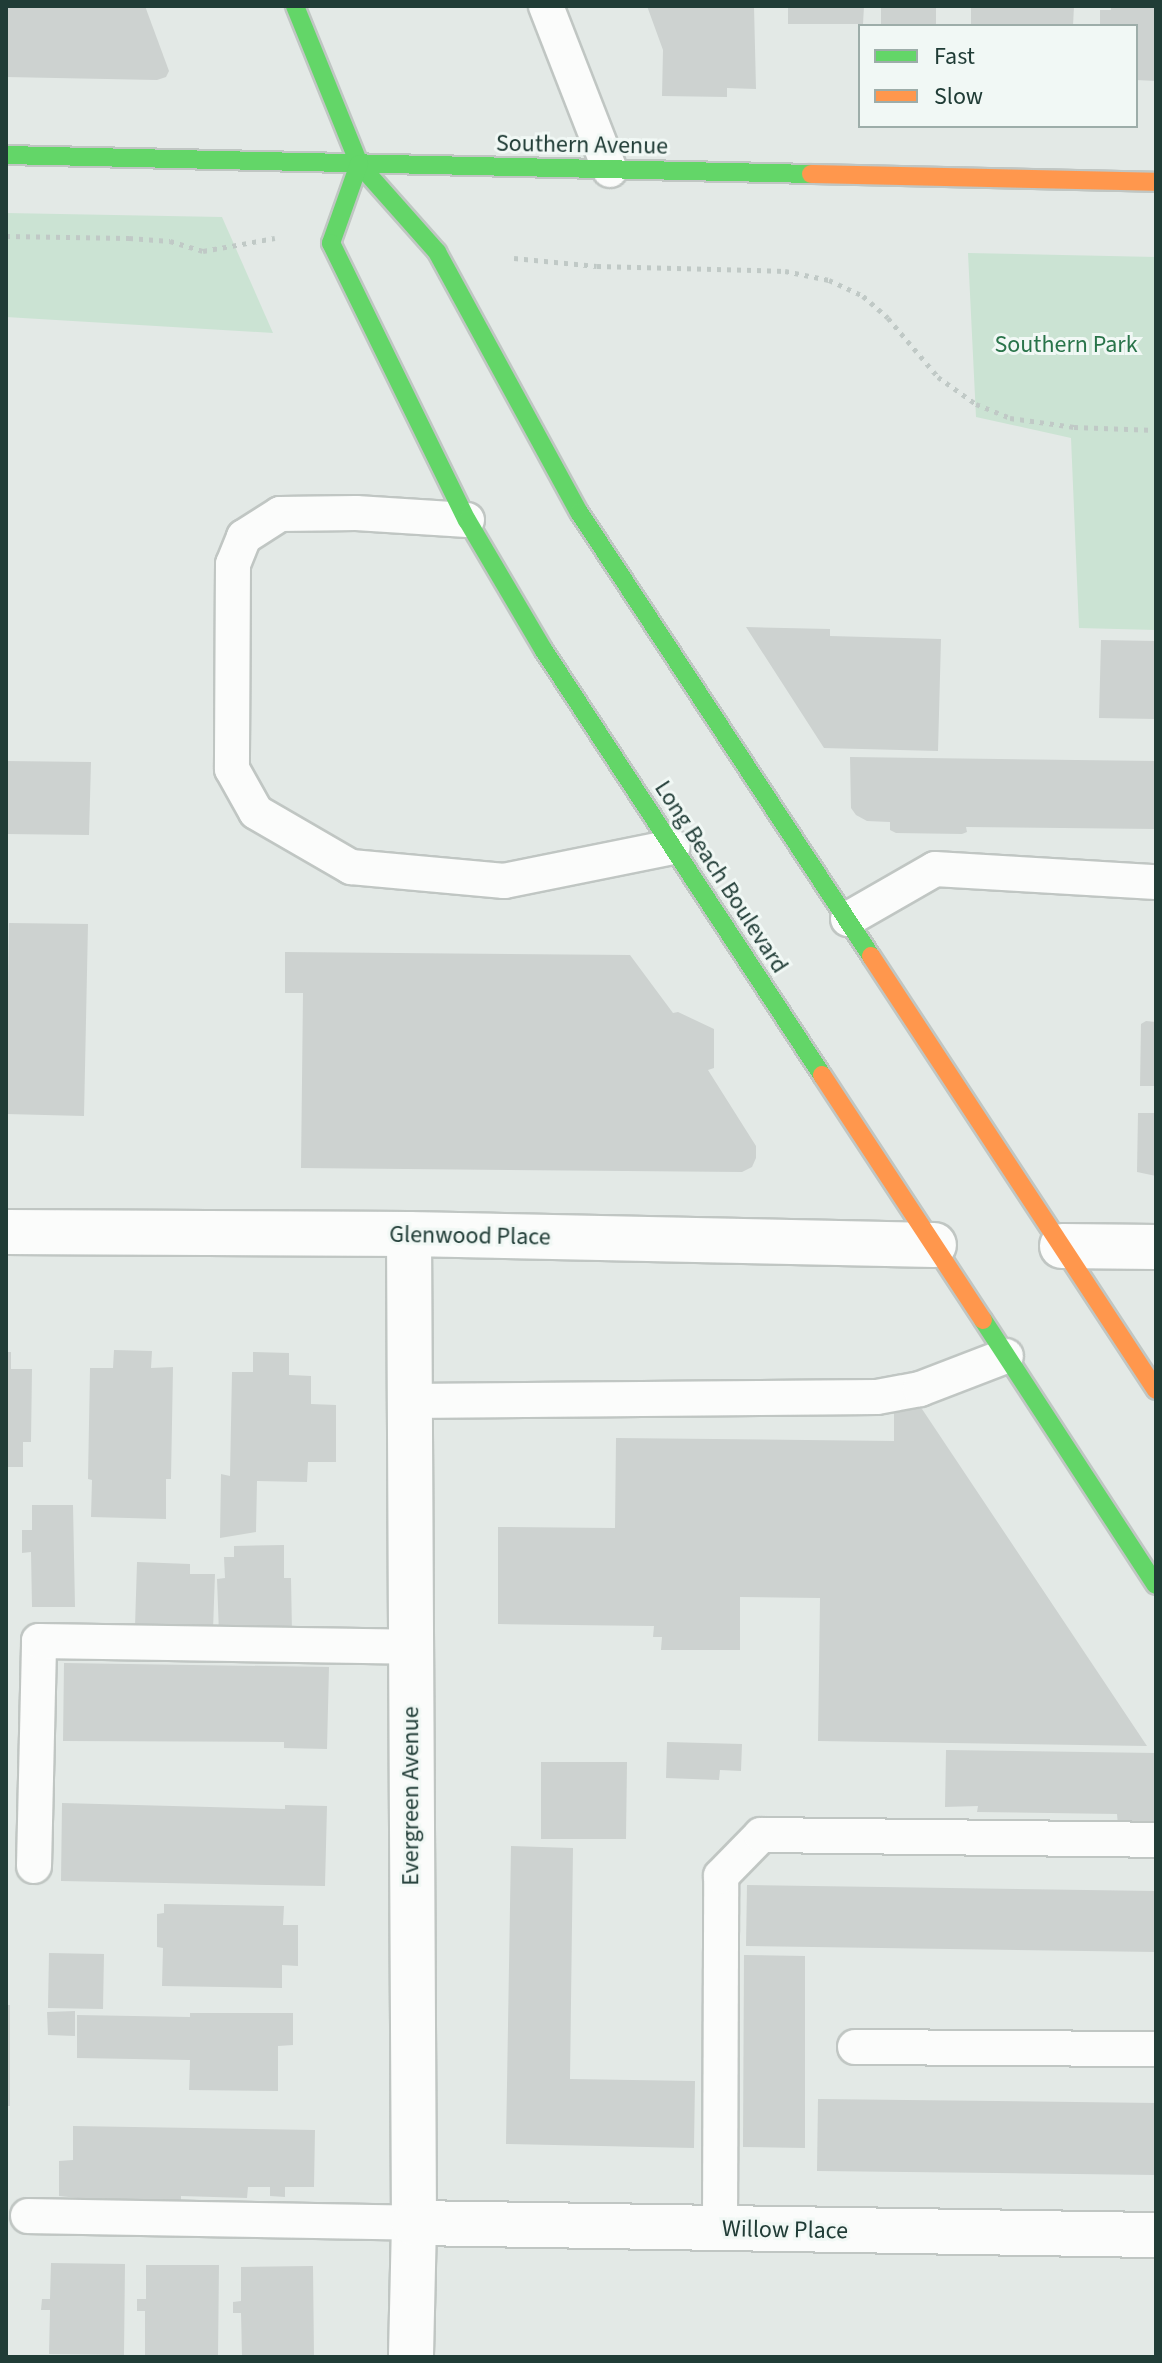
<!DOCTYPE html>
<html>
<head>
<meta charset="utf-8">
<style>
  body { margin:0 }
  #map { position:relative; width:1162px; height:2363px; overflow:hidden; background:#e3e9e6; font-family:"Source Sans 3",sans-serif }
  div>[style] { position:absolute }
  .green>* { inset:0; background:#cbe3d3 }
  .building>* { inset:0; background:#cdd2d0 }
  .path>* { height:5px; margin-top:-2.5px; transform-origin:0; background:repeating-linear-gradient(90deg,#c0c9c6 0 4px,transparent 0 10px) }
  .roads { filter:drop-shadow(2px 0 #c0c6c3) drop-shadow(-2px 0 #c0c6c3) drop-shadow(0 2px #c0c6c3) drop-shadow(0 -2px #c0c6c3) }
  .lane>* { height:34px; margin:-17px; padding:0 17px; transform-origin:17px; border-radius:17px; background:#fbfcfb }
  .street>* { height:44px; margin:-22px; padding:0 22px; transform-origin:22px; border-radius:22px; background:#fbfcfb }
  .fast>* { height:18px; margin:-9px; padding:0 9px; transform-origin:9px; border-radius:9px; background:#63d668 }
  .slow>* { height:18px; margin:-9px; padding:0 9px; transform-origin:9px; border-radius:9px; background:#ff974d }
  span { translate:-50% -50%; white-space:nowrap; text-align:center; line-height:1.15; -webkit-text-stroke:6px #f1f8f5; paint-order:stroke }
  .street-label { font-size:24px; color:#203c36 }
  .park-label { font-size:24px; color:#29744a }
  .frame { position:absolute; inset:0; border:8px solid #203c36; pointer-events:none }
  .legend { position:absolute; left:858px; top:24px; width:280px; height:104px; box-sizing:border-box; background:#f1f8f5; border:2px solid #9dada9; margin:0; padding:10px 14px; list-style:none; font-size:24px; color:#203c36 }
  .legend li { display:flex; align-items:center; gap:16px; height:40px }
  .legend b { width:40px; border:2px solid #9dada9 }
</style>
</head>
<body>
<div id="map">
  <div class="green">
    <i style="clip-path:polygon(6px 213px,222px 217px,273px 333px,6px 317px)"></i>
    <i style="clip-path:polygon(968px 253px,1156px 257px,1156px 630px,1079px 628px,1071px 438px,976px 417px)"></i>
  </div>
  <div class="building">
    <i style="clip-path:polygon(6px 6px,145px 6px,169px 71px,166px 77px,157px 80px,6px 77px)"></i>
    <i style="clip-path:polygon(647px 6px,754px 6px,756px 89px,727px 88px,727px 97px,662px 96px,663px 50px)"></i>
    <i style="clip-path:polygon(788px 6px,864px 6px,863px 24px,788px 24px)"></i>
    <i style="clip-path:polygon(881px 6px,936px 6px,936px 26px,881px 26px)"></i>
    <i style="clip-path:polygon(971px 6px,1074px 6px,1073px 26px,971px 26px)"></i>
    <i style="clip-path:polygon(1111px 6px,1156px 6px,1156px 81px,1136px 80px,1136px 26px,1100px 26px,1100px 10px,1111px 10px)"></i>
    <i style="clip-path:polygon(746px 627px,830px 629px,830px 636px,941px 639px,938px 751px,824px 748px)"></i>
    <i style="clip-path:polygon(1101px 640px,1156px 641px,1156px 719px,1099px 718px)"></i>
    <i style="clip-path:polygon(850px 757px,1156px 761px,1156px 829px,966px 827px,967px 832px,962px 834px,896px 833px,890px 830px,890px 822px,867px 821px,856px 815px,851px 808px)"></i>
    <i style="clip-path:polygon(6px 761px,91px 762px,89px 835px,6px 834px)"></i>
    <i style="clip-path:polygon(9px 923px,88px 924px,84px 1116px,6px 1114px)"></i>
    <i style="clip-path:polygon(285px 952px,630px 955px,673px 1013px,678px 1012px,714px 1029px,714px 1068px,708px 1070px,756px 1146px,756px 1158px,752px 1167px,742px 1172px,301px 1168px,303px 993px,285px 993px)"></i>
    <i style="clip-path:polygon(1146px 1021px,1156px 1022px,1156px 1086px,1140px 1086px,1141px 1024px)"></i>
    <i style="clip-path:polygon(1138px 1113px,1156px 1113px,1156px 1176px,1137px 1172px)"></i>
    <i style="clip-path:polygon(114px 1350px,152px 1351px,151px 1368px,173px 1367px,171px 1479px,166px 1479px,166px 1519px,91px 1517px,92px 1480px,88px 1479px,90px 1368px,113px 1368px)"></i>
    <i style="clip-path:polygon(6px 1352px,11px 1352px,11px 1369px,32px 1369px,31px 1442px,23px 1442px,23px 1467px,6px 1467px)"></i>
    <i style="clip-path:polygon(253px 1352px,289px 1353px,289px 1375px,311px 1376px,311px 1404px,336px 1405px,336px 1462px,308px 1462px,307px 1482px,257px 1481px,256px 1532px,220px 1538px,221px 1474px,230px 1476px,232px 1372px,253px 1372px)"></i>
    <i style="clip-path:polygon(894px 1408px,922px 1409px,1147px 1746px,818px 1741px,820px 1598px,740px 1597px,740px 1650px,661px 1650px,662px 1637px,653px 1637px,654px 1626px,498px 1624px,498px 1527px,615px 1528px,616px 1438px,894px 1441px)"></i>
    <i style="clip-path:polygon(32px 1505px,73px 1505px,75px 1607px,32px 1607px,31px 1552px,22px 1553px,22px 1530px,32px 1530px)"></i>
    <i style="clip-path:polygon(284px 1545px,284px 1578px,291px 1578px,292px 1633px,219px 1634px,217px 1579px,225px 1578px,224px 1557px,234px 1557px,234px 1546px)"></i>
    <i style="clip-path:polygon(137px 1562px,190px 1564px,190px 1574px,215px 1574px,213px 1630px,135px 1627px)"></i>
    <i style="clip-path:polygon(64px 1663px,329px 1667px,327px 1749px,284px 1748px,284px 1742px,63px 1741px)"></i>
    <i style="clip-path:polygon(667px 1742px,742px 1744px,741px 1771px,720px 1770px,719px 1780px,666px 1778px)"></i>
    <i style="clip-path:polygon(946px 1750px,1156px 1753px,1156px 1824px,1118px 1826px,1117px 1814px,977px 1812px,978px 1806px,945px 1807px)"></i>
    <i style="clip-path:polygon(541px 1762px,627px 1762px,626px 1839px,541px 1839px)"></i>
    <i style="clip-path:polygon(62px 1803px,285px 1809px,285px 1805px,327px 1806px,325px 1886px,61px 1881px)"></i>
    <i style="clip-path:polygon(511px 1846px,573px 1848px,570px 2079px,695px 2081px,694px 2148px,506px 2144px)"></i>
    <i style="clip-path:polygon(747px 1885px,1156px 1891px,1156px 1952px,746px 1946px)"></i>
    <i style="clip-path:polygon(164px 1904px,284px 1906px,283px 1925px,298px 1925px,298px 1966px,282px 1965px,282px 1988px,162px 1986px,163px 1948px,157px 1947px,157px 1914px,164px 1913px)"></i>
    <i style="clip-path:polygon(49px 1953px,104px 1954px,103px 2009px,48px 2008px)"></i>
    <i style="clip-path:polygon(744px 1955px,805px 1956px,805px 2148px,743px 2147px)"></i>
    <i style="clip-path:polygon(6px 2005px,10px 2005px,10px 2106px,6px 2106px)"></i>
    <i style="clip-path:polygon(75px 2011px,75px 2036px,48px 2035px,47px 2012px)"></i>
    <i style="clip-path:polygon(190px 2013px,293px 2013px,293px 2045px,278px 2046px,278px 2091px,189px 2090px,190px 2060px,77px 2058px,77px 2015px,190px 2017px)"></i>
    <i style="clip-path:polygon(818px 2099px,1156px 2103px,1156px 2175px,817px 2171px)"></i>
    <i style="clip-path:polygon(73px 2126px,315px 2130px,314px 2187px,285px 2187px,285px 2197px,270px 2196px,270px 2187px,248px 2187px,247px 2198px,181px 2196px,181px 2209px,59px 2196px,59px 2161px,73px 2160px)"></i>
    <i style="clip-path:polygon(51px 2263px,125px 2264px,124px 2355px,49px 2354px,50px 2310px,41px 2310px,42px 2299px,50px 2299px)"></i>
    <i style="clip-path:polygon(146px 2265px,219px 2265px,218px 2356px,145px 2355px,145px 2311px,137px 2311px,137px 2299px,146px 2299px)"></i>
    <i style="clip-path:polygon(313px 2266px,314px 2357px,242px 2357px,241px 2313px,233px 2313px,233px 2302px,241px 2301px,241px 2267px)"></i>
  </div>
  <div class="path">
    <i style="left:6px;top:236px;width:123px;rotate:0.9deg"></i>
    <i style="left:129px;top:238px;width:41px;rotate:4.2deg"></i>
    <i style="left:170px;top:241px;width:34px;rotate:17deg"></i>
    <i style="left:203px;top:251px;width:73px;rotate:-10.2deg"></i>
    <i style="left:514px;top:258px;width:83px;rotate:5.5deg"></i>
    <i style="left:597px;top:266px;width:188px;rotate:1.5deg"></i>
    <i style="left:785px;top:271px;width:45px;rotate:11.6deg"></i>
    <i style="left:829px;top:280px;width:38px;rotate:25deg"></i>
    <i style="left:863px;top:296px;width:33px;rotate:41deg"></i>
    <i style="left:888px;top:318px;width:77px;rotate:49.7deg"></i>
    <i style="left:938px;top:377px;width:47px;rotate:35.4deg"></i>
    <i style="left:976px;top:404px;width:37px;rotate:22deg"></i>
    <i style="left:1010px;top:418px;width:65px;rotate:8deg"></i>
    <i style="left:1074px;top:427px;width:82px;rotate:2.1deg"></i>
  </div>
  <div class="roads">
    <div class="lane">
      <i style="left:546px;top:6px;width:176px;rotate:68.7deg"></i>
      <i style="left:467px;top:520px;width:111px;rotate:-176.4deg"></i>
      <i style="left:356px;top:513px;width:76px;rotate:179.2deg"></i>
      <i style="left:280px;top:514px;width:43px;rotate:147.4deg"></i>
      <i style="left:244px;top:537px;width:29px;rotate:112deg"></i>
      <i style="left:233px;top:564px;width:205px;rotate:90.3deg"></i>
      <i style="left:232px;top:769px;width:49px;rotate:60.8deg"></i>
      <i style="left:256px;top:812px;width:110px;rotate:30.1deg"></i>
      <i style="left:351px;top:867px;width:154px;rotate:5.2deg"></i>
      <i style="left:504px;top:881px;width:172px;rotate:-11.4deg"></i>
      <i style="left:848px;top:919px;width:100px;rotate:-29.9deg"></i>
      <i style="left:935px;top:869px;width:221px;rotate:3.4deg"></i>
      <i style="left:408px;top:1401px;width:469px;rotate:-0.5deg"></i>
      <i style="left:877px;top:1397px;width:44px;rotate:-10.5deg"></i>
      <i style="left:920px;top:1389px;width:92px;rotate:-21deg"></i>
      <i style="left:34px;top:1866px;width:225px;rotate:-88.7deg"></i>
      <i style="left:39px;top:1641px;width:372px;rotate:0.9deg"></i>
      <i style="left:855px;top:2047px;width:301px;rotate:0.4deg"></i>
      <i style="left:28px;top:2216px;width:386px;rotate:1deg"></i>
      <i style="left:720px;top:2229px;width:353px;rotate:-89.8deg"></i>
      <i style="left:721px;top:1876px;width:57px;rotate:-45.7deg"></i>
      <i style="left:761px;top:1835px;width:395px;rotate:0.7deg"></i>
    </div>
    <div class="street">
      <i style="left:6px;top:1232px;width:403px;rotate:0.3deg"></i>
      <i style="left:409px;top:1234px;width:525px;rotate:1.2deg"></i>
      <i style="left:409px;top:1234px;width:989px;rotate:89.71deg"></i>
      <i style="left:414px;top:2223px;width:134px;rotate:91.3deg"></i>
      <i style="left:1062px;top:1246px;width:94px;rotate:0.6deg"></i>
      <i style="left:414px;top:2223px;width:742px;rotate:0.93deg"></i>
    </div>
    <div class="fast">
      <i style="left:295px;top:6px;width:170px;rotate:67.9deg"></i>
      <i style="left:359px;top:164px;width:118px;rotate:48.4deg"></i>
      <i style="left:437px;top:252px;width:296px;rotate:61.4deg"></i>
      <i style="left:579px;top:512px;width:531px;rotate:56.67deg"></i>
      <i style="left:6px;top:155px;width:805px;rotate:1.35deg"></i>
      <i style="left:359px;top:164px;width:84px;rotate:109.5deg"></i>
      <i style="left:331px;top:243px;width:309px;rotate:63.9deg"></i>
      <i style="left:467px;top:520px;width:150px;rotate:59.5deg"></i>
      <i style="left:543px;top:649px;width:509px;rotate:56.78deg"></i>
      <i style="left:983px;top:1320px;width:316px;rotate:56.9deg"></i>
    </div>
    <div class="slow">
      <i style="left:811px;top:174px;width:345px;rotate:1.3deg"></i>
      <i style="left:871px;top:956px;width:519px;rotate:56.71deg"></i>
      <i style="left:822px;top:1075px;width:293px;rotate:56.7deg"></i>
    </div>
  </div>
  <div class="street-label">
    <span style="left:582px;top:145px;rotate:1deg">Southern Avenue</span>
    <span style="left:721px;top:877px;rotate:57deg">Long Beach Boulevard</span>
    <span style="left:470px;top:1236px;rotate:1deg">Glenwood Place</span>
    <span style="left:411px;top:1796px;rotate:-90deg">Evergreen Avenue</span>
    <span style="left:785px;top:2230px;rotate:1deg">Willow Place</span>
  </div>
  <div class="park-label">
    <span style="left:1066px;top:345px">Southern Park</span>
  </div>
  <div class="frame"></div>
  <ul class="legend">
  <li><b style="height:10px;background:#63d668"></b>Fast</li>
  <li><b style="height:10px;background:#ff974d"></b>Slow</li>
  </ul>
</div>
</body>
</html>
